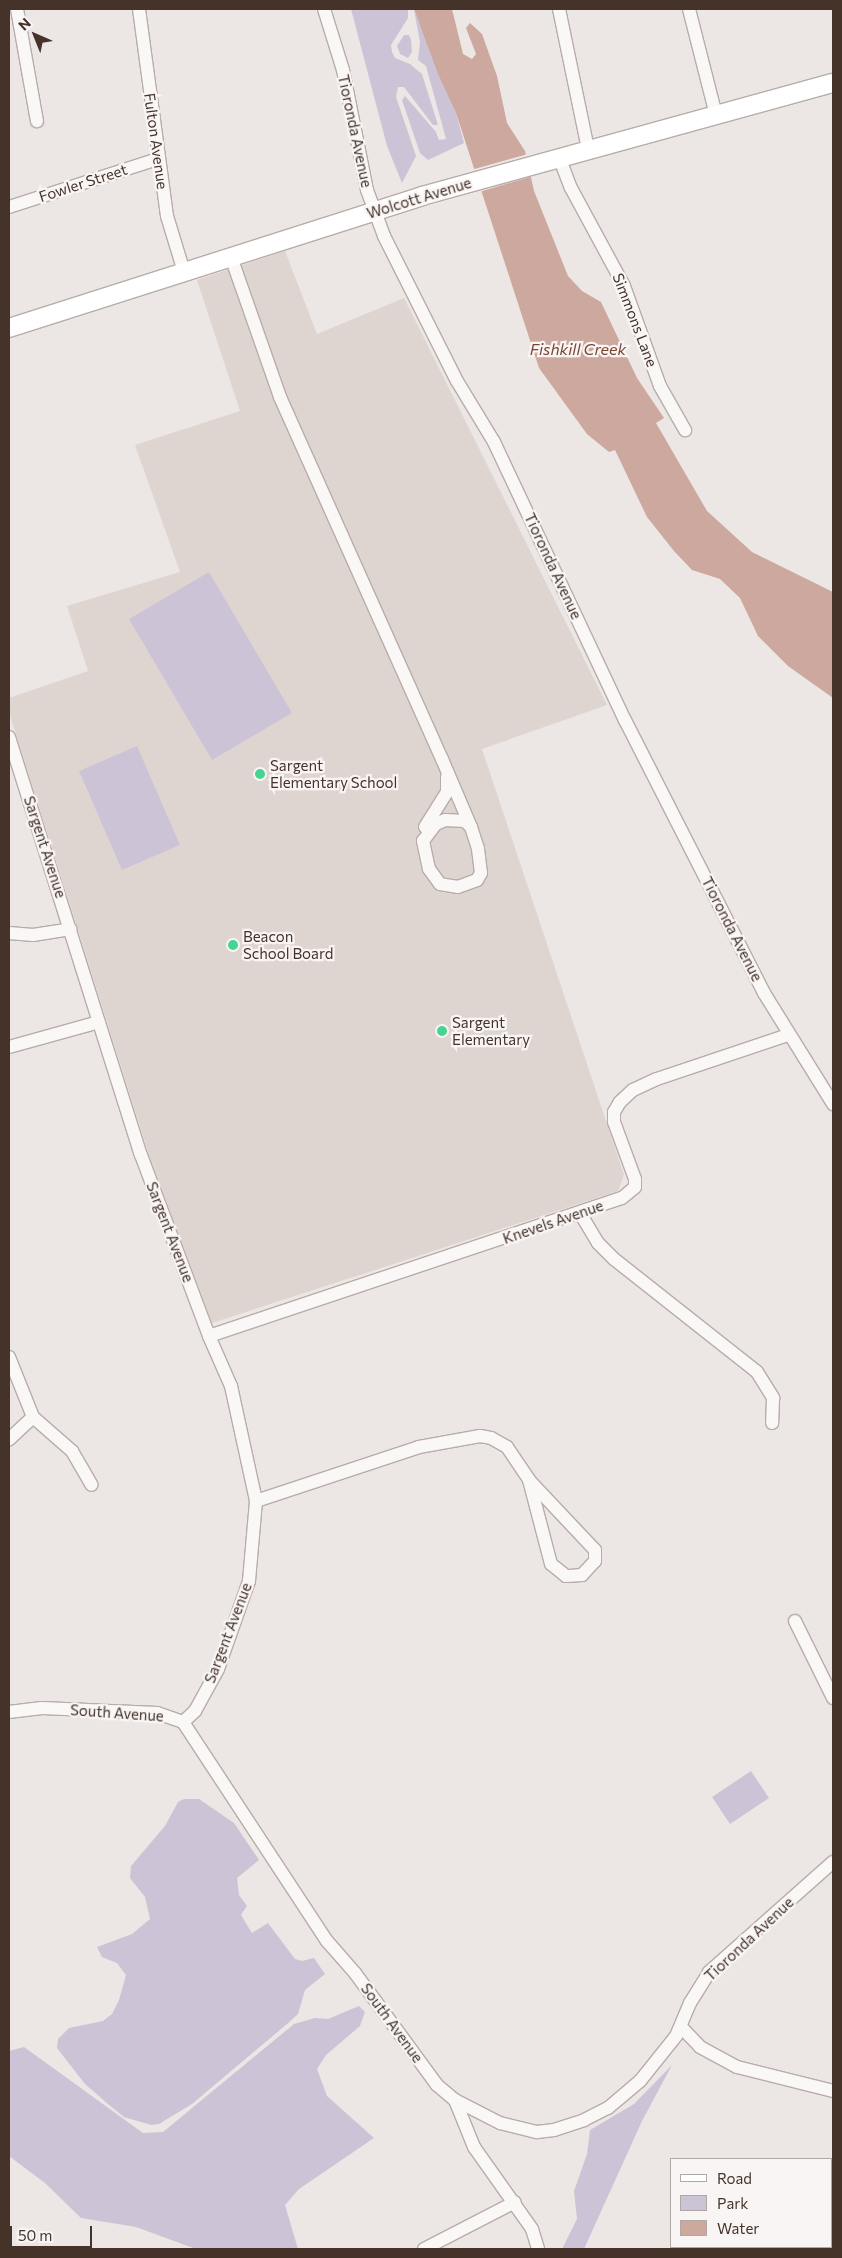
<!DOCTYPE html>
<html>
<head>
<meta charset="utf-8">
<style>
  body { margin:0 }
  #map { position:relative; width:842px; height:2258px; overflow:hidden; background:#ece6e4; font-family:Commissioner,sans-serif }
  div>[style] { position:absolute }
  .built>* { inset:0; background:#ded5d1 }
  .green>* { inset:0; background:#ccc4d6 }
  .water>* { inset:0; background:#cda89e }
  .pier>* { inset:0; background:#ece6e4 }
  .roads { filter:drop-shadow(1px 0 #b7ada8) drop-shadow(-1px 0 #b7ada8) drop-shadow(0 1px #b7ada8) drop-shadow(0 -1px #b7ada8) }
  .minor>* { height:12px; margin:-6px; padding:0 6px; transform-origin:6px; border-radius:6px; background:#faf8f7 }
  .secondary>* { height:18px; margin:-9px; padding:0 9px; transform-origin:9px; border-radius:9px; background:#fff }
  .dots>* { width:14px; height:14px; translate:-50% -50%; box-sizing:border-box; border:2px solid #f9f5f4; border-radius:50% }
  span { translate:-50% -50%; white-space:nowrap; text-align:center; line-height:1.15; -webkit-text-stroke:4.5px #f9f5f4; paint-order:stroke }
  .street-label { font-size:15px; color:#45332a }
  .poi-label { font-size:15px; color:#45332a }
  .left { translate:0 -50%; text-align:left }
  .water-label { font-size:16px; color:#7b4532; font-style:italic }
  .frame { position:absolute; inset:0; border:10px solid #45332a; pointer-events:none }
  .legend { position:absolute; left:670px; top:2158px; width:162px; height:90px; box-sizing:border-box; background:#f9f5f4; border:1px solid #b1a7a3; margin:0; padding:6px 9px; list-style:none; font-size:15px; color:#45332a }
  .legend li { display:flex; align-items:center; gap:10px; height:25px }
  .legend b { width:25px; border:1px solid #b1a7a3 }
  .north { position:absolute; left:10px; top:10px; width:50px; height:50px; -webkit-text-stroke:4px #f9f5f4; paint-order:stroke; rotate:316deg; font-size:14px; font-weight:700; line-height:20px; text-align:center; color:#45332a }
  .north::after { content:''; display:block; margin:auto; width:18px; height:22px; background:#45332a; clip-path:polygon(50% 0,100% 100%,50% 72%,0 100%) }
  .scale { position:absolute; left:10px; top:2226px; width:82px; height:22px; box-sizing:border-box; border:2px solid #45332a; border-top:0; padding-left:6px; font-size:15px; line-height:18px; white-space:nowrap; color:#45332a; -webkit-text-stroke:4px #f9f5f4; paint-order:stroke }
</style>
</head>
<body>
<div id="map">
  <div class="built">
    <i style="clip-path:polygon(285px 251px,317px 334px,404px 298px,607px 705px,482px 749px,624px 1175px,618px 1191px,212px 1323px,149px 1155px,9px 712px,9px 698px,88px 671px,67px 606px,180px 572px,135px 445px,240px 411px,197px 280px)"></i>
  </div>
  <div class="green">
    <i style="clip-path:polygon(351px 9px,408px 9px,408px 18px,391px 45px,392px 52px,395px 58px,410px 64px,422px 74px,438px 125px,433px 125px,404px 87px,398px 87px,396px 97px,416px 156px,402px 183px,387px 146px)"></i>
    <i style="clip-path:polygon(414px 10px,456px 113px,464px 143px,428px 160px,420px 153px,402px 100px,405px 96px,436px 132px,439px 140px,446px 139px,426px 66px,418px 60px,420px 42px)"></i>
    <i style="clip-path:polygon(404px 35px,409px 35px,411px 40px,412px 52px,408px 58px,400px 54px,397px 46px)"></i>
    <i style="clip-path:polygon(209px 572px,292px 713px,212px 760px,129px 619px)"></i>
    <i style="clip-path:polygon(137px 746px,180px 845px,122px 870px,79px 771px)"></i>
    <i style="clip-path:polygon(751px 1771px,769px 1798px,730px 1824px,712px 1797px)"></i>
    <i style="clip-path:polygon(184px 1799px,199px 1799px,234px 1823px,259px 1860px,237px 1878px,239px 1895px,247px 1906px,241px 1915px,252px 1933px,268px 1923px,295px 1959px,302px 1961px,314px 1958px,325px 1974px,305px 1990px,298px 2014px,287px 2024px,192px 2104px,159px 2124px,151px 2125px,124px 2117px,108px 2104px,85px 2084px,57px 2048px,58px 2039px,69px 2028px,103px 2021px,112px 2014px,119px 2000px,126px 1975px,117px 1963px,102px 1957px,97px 1947px,132px 1934px,150px 1919px,145px 1897px,130px 1878px,131px 1866px,165px 1826px,178px 1802px)"></i>
    <i style="clip-path:polygon(359px 2006px,365px 2012px,360px 2026px,326px 2055px,317px 2069px,327px 2096px,374px 2138px,299px 2189px,285px 2205px,298px 2249px,196px 2249px,136px 2227px,81px 2218px,45px 2183px,9px 2156px,9px 2051px,24px 2047px,143px 2133px,163px 2132px,294px 2024px,315px 2018px,328px 2019px)"></i>
    <i style="clip-path:polygon(672px 2065px,642px 2121px,584px 2249px,562px 2249px,577px 2219px,574px 2191px,587px 2154px,590px 2130px,634px 2104px)"></i>
  </div>
  <div class="water">
    <i style="clip-path:polygon(414px 9px,452px 9px,463px 54px,472px 59px,476px 54px,466px 28px,470px 23px,482px 34px,497px 76px,507px 123px,525px 151px,534px 191px,568px 276px,582px 291px,601px 302px,637px 378px,664px 418px,656px 423px,707px 511px,752px 552px,833px 592px,833px 698px,788px 666px,758px 636px,740px 598px,720px 579px,692px 570px,674px 551px,647px 517px,615px 450px,609px 452px,587px 434px,539px 368px,456px 113px,438px 74px)"></i>
  </div>
  <div class="pier">
    <i style="clip-path:polygon(528px 154px,533px 176px,479px 192px,471px 170px)"></i>
  </div>
  <div class="roads">
    <div class="minor">
      <i style="left:17px;top:9px;width:114px;rotate:79.9deg"></i>
      <i style="left:139px;top:9px;width:209px;rotate:82.3deg"></i>
      <i style="left:167px;top:216px;width:59px;rotate:73.1deg"></i>
      <i style="left:324px;top:9px;width:64px;rotate:72.7deg"></i>
      <i style="left:343px;top:70px;width:122px;rotate:78.7deg"></i>
      <i style="left:367px;top:190px;width:49px;rotate:69.7deg"></i>
      <i style="left:384px;top:236px;width:162px;rotate:63.3deg"></i>
      <i style="left:457px;top:381px;width:71px;rotate:58.8deg"></i>
      <i style="left:494px;top:442px;width:307px;rotate:64.8deg"></i>
      <i style="left:625px;top:720px;width:306px;rotate:63deg"></i>
      <i style="left:764px;top:993px;width:131px;rotate:58.1deg"></i>
      <i style="left:559px;top:9px;width:143px;rotate:78.3deg"></i>
      <i style="left:689px;top:9px;width:109px;rotate:75.7deg"></i>
      <i style="left:559px;top:157px;width:33px;rotate:69deg"></i>
      <i style="left:571px;top:188px;width:111px;rotate:61.6deg"></i>
      <i style="left:624px;top:286px;width:106px;rotate:70.2deg"></i>
      <i style="left:660px;top:386px;width:51px;rotate:60.4deg"></i>
      <i style="left:9px;top:207px;width:157px;rotate:-17.9deg"></i>
      <i style="left:231px;top:257px;width:148px;rotate:70.7deg"></i>
      <i style="left:280px;top:397px;width:397px;rotate:65.9deg"></i>
      <i style="left:442px;top:759px;width:74px;rotate:66.9deg"></i>
      <i style="left:471px;top:827px;width:23px;rotate:72deg"></i>
      <i style="left:478px;top:849px;width:24px;rotate:83deg"></i>
      <i style="left:481px;top:873px;width:8px;rotate:120deg"></i>
      <i style="left:477px;top:880px;width:20px;rotate:160deg"></i>
      <i style="left:458px;top:887px;width:18px;rotate:-171deg"></i>
      <i style="left:440px;top:884px;width:19px;rotate:-126deg"></i>
      <i style="left:429px;top:869px;width:29px;rotate:-102deg"></i>
      <i style="left:423px;top:841px;width:21px;rotate:-53deg"></i>
      <i style="left:436px;top:824px;width:10px;rotate:-24deg"></i>
      <i style="left:445px;top:820px;width:20px;rotate:3deg"></i>
      <i style="left:465px;top:821px;width:8px;rotate:45deg"></i>
      <i style="left:9px;top:737px;width:438px;rotate:72.5deg"></i>
      <i style="left:141px;top:1155px;width:193px;rotate:69.4deg"></i>
      <i style="left:209px;top:1336px;width:55px;rotate:66.3deg"></i>
      <i style="left:231px;top:1386px;width:118px;rotate:77.7deg"></i>
      <i style="left:256px;top:1501px;width:80px;rotate:95deg"></i>
      <i style="left:249px;top:1581px;width:93px;rotate:109.4deg"></i>
      <i style="left:218px;top:1669px;width:48px;rotate:118.7deg"></i>
      <i style="left:195px;top:1711px;width:16px;rotate:137deg"></i>
      <i style="left:425px;top:827px;width:41px;rotate:-57.8deg"></i>
      <i style="left:447px;top:792px;width:15px;rotate:-90deg"></i>
      <i style="left:9px;top:933px;width:24px;rotate:5deg"></i>
      <i style="left:33px;top:935px;width:38px;rotate:-9deg"></i>
      <i style="left:9px;top:1047px;width:93px;rotate:-15.5deg"></i>
      <i style="left:580px;top:1213px;width:35px;rotate:59deg"></i>
      <i style="left:598px;top:1243px;width:23px;rotate:45deg"></i>
      <i style="left:614px;top:1259px;width:182px;rotate:38.3deg"></i>
      <i style="left:757px;top:1372px;width:31px;rotate:58deg"></i>
      <i style="left:773px;top:1398px;width:25px;rotate:92deg"></i>
      <i style="left:209px;top:1336px;width:435px;rotate:-18.5deg"></i>
      <i style="left:622px;top:1198px;width:17px;rotate:-40deg"></i>
      <i style="left:635px;top:1187px;width:8px;rotate:-90deg"></i>
      <i style="left:635px;top:1179px;width:61px;rotate:-110.2deg"></i>
      <i style="left:614px;top:1122px;width:10px;rotate:-90deg"></i>
      <i style="left:614px;top:1112px;width:12px;rotate:-59deg"></i>
      <i style="left:620px;top:1102px;width:18px;rotate:-43deg"></i>
      <i style="left:633px;top:1090px;width:26px;rotate:-25deg"></i>
      <i style="left:657px;top:1079px;width:138px;rotate:-18.6deg"></i>
      <i style="left:9px;top:1357px;width:65px;rotate:68.2deg"></i>
      <i style="left:33px;top:1417px;width:33px;rotate:137deg"></i>
      <i style="left:33px;top:1417px;width:52px;rotate:41.1deg"></i>
      <i style="left:72px;top:1451px;width:39px;rotate:60deg"></i>
      <i style="left:529px;top:1480px;width:96px;rotate:46.7deg"></i>
      <i style="left:595px;top:1550px;width:11px;rotate:90deg"></i>
      <i style="left:595px;top:1561px;width:19px;rotate:133deg"></i>
      <i style="left:582px;top:1575px;width:16px;rotate:176deg"></i>
      <i style="left:566px;top:1576px;width:19px;rotate:-141deg"></i>
      <i style="left:551px;top:1564px;width:87px;rotate:-104.7deg"></i>
      <i style="left:256px;top:1501px;width:172px;rotate:-18.3deg"></i>
      <i style="left:419px;top:1447px;width:62px;rotate:-10.2deg"></i>
      <i style="left:480px;top:1436px;width:11px;rotate:10deg"></i>
      <i style="left:491px;top:1438px;width:18px;rotate:29deg"></i>
      <i style="left:507px;top:1447px;width:40px;rotate:56deg"></i>
      <i style="left:795px;top:1621px;width:86px;rotate:63.7deg"></i>
      <i style="left:9px;top:1712px;width:33px;rotate:-7deg"></i>
      <i style="left:42px;top:1708px;width:115px;rotate:2.5deg"></i>
      <i style="left:157px;top:1713px;width:28px;rotate:19deg"></i>
      <i style="left:183px;top:1722px;width:262px;rotate:56.7deg"></i>
      <i style="left:327px;top:1941px;width:43px;rotate:48.8deg"></i>
      <i style="left:355px;top:1973px;width:139px;rotate:53.8deg"></i>
      <i style="left:437px;top:2085px;width:23px;rotate:40deg"></i>
      <i style="left:455px;top:2100px;width:51px;rotate:27.1deg"></i>
      <i style="left:500px;top:2123px;width:38px;rotate:14deg"></i>
      <i style="left:537px;top:2132px;width:17px;rotate:-7deg"></i>
      <i style="left:554px;top:2130px;width:32px;rotate:-18deg"></i>
      <i style="left:584px;top:2120px;width:27px;rotate:-27deg"></i>
      <i style="left:608px;top:2108px;width:42px;rotate:-40.2deg"></i>
      <i style="left:640px;top:2081px;width:58px;rotate:-51.3deg"></i>
      <i style="left:676px;top:2036px;width:36px;rotate:-67deg"></i>
      <i style="left:690px;top:2003px;width:36px;rotate:-58deg"></i>
      <i style="left:709px;top:1972px;width:166px;rotate:-41.6deg"></i>
      <i style="left:681px;top:2027px;width:28px;rotate:46deg"></i>
      <i style="left:700px;top:2047px;width:42px;rotate:28.4deg"></i>
      <i style="left:737px;top:2067px;width:99px;rotate:14deg"></i>
      <i style="left:455px;top:2100px;width:51px;rotate:68deg"></i>
      <i style="left:474px;top:2147px;width:100px;rotate:54.7deg"></i>
      <i style="left:532px;top:2229px;width:21px;rotate:73deg"></i>
      <i style="left:424px;top:2249px;width:102px;rotate:-27.3deg"></i>
    </div>
    <div class="secondary">
      <i style="left:9px;top:328px;width:434px;rotate:-17.7deg"></i>
      <i style="left:422px;top:196px;width:426px;rotate:-15.4deg"></i>
    </div>
  </div>
  <div class="dots">
    <i style="left:260px;top:774px;background:#46d493"></i>
    <i style="left:233px;top:945px;background:#46d493"></i>
    <i style="left:442px;top:1031px;background:#46d493"></i>
  </div>
  <div class="street-label">
    <span style="left:355px;top:131px;rotate:78deg">Tioronda Avenue</span>
    <span style="left:156px;top:141px;rotate:82deg">Fulton Avenue</span>
    <span style="left:83px;top:183px;rotate:-18deg">Fowler Street</span>
    <span style="left:419px;top:198px;rotate:-17deg">Wolcott Avenue</span>
    <span style="left:635px;top:320px;rotate:69deg">Simmons Lane</span>
    <span style="left:553px;top:566px;rotate:65deg">Tioronda Avenue</span>
    <span style="left:45px;top:847px;rotate:72deg">Sargent Avenue</span>
    <span style="left:732px;top:929px;rotate:63deg">Tioronda Avenue</span>
    <span style="left:553px;top:1222px;rotate:-19deg">Knevels Avenue</span>
    <span style="left:170px;top:1232px;rotate:69deg">Sargent Avenue</span>
    <span style="left:228px;top:1633px;rotate:-69deg">Sargent Avenue</span>
    <span style="left:117px;top:1713px;rotate:4deg">South Avenue</span>
    <span style="left:749px;top:1939px;rotate:-43deg">Tioronda Avenue</span>
    <span style="left:392px;top:2023px;rotate:54deg">South Avenue</span>
  </div>
  <div class="poi-label">
    <span class="left" style="left:270px;top:774px">Sargent<br>Elementary School</span>
    <span class="left" style="left:243px;top:945px">Beacon<br>School Board</span>
    <span class="left" style="left:452px;top:1031px">Sargent<br>Elementary</span>
  </div>
  <div class="water-label">
    <span style="left:578px;top:349px">Fishkill Creek</span>
  </div>
  <div class="frame"></div>
  <ul class="legend">
  <li><b style="height:6px;background:#fff"></b>Road</li>
  <li><b style="height:14px;background:#ccc4d6"></b>Park</li>
  <li><b style="height:14px;background:#cda89e"></b>Water</li>
  </ul>
  <div class="north">N</div>
  <div class="scale">50 m</div>
</div>
</body>
</html>
